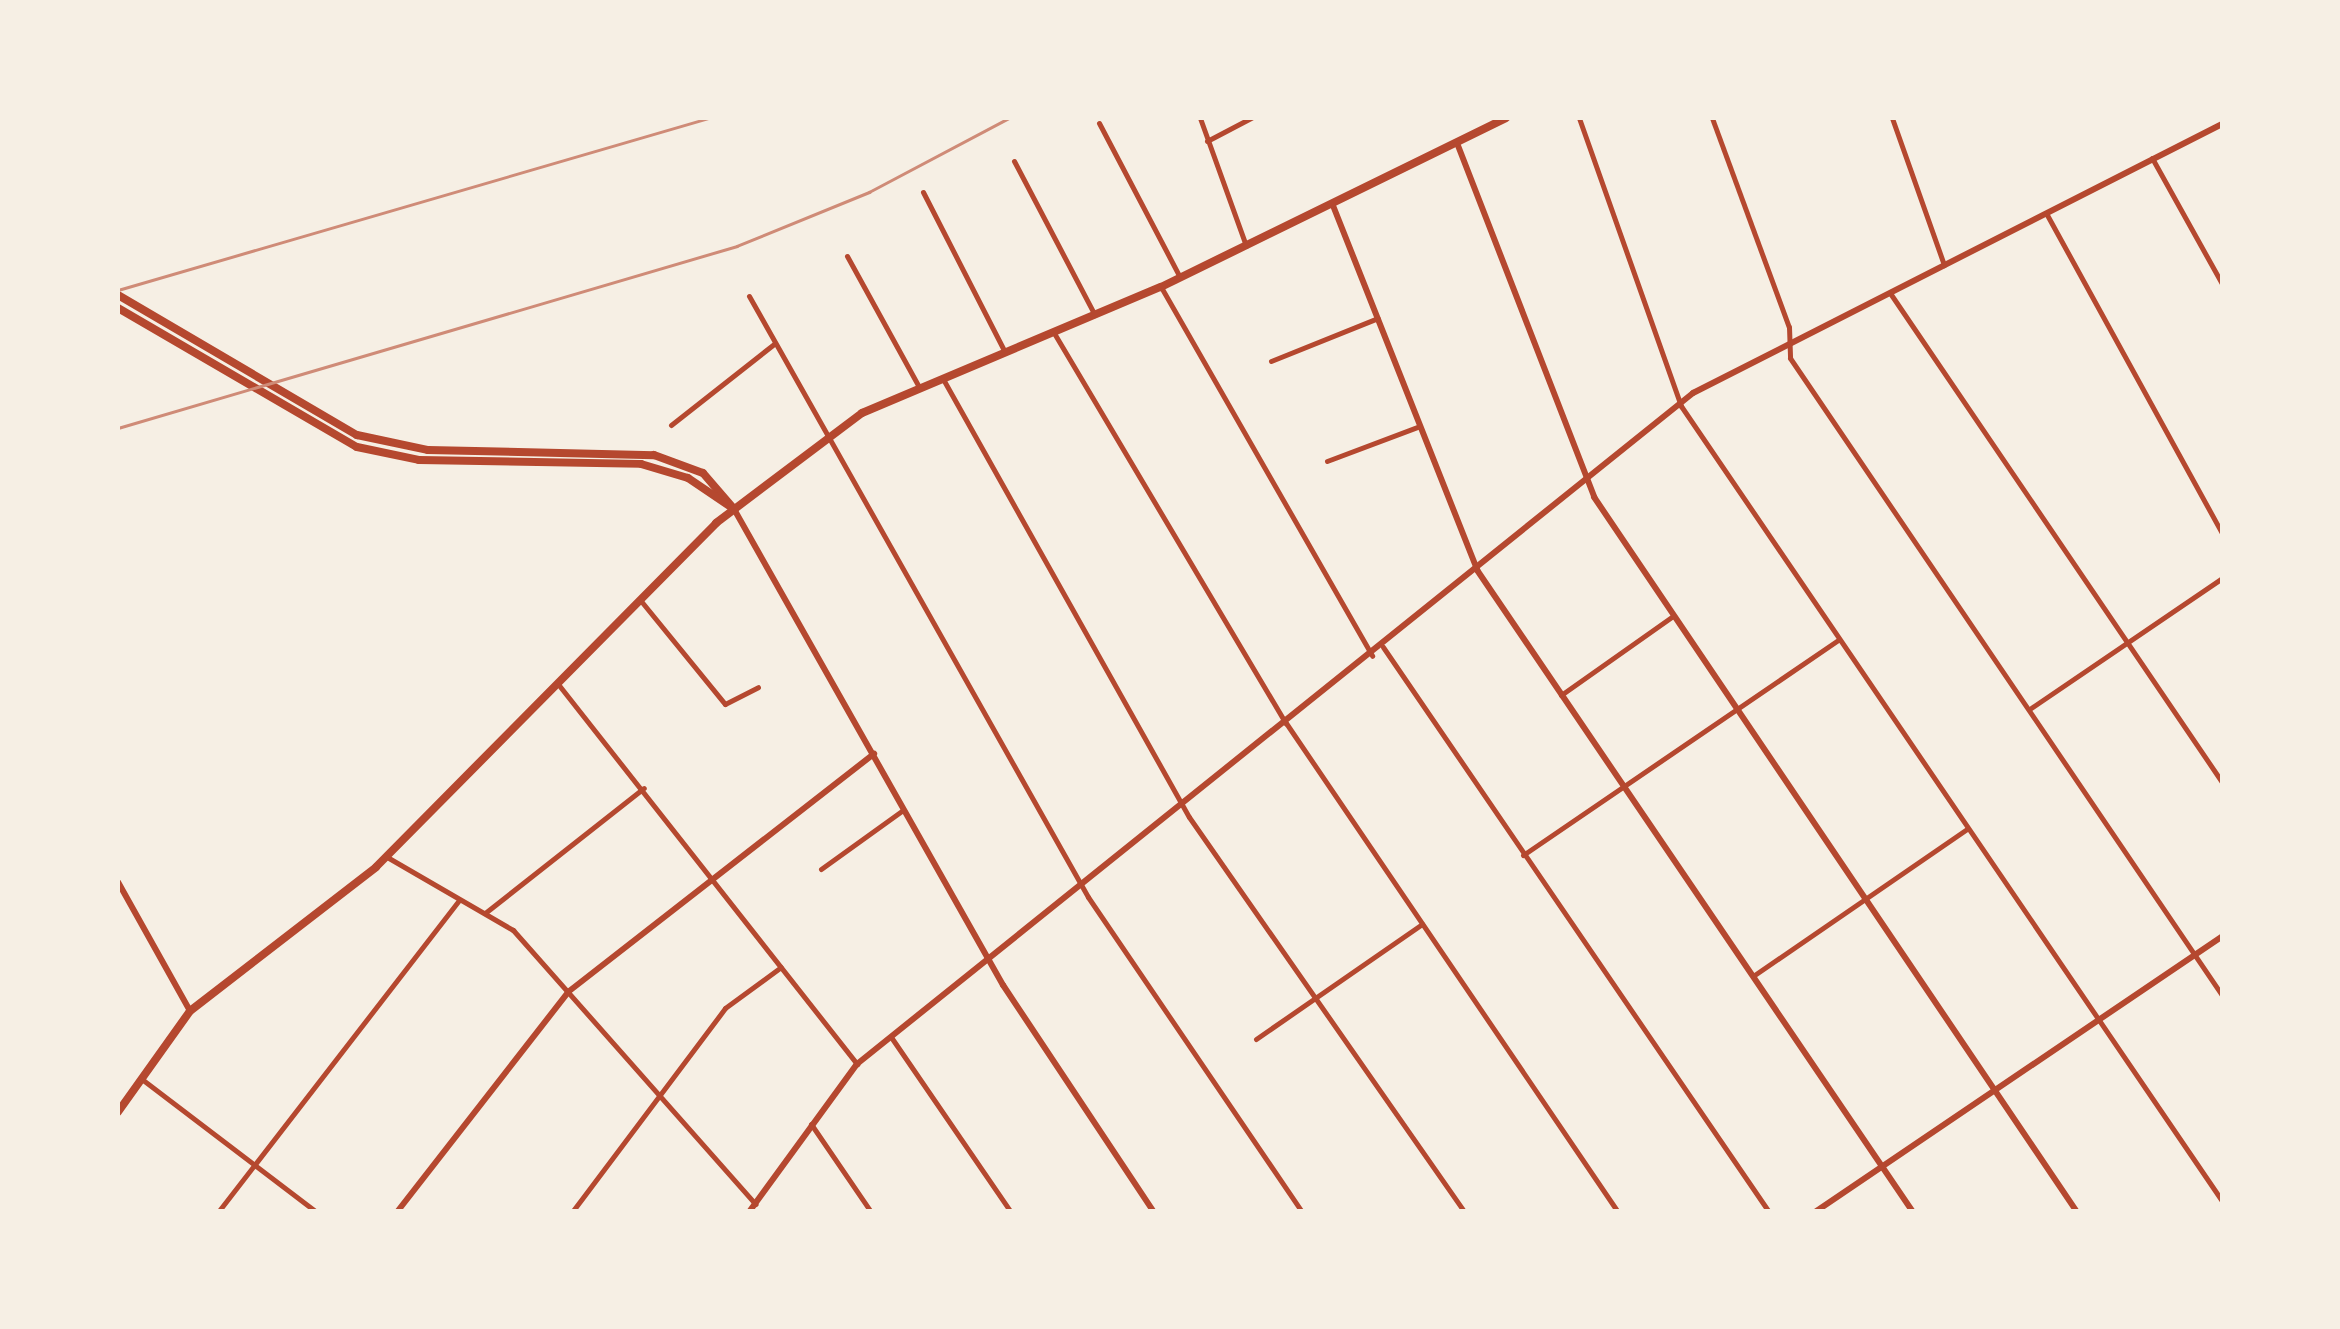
<!DOCTYPE html>
<html>
<head>
<meta charset="utf-8">
<style>
  body { margin:0 }
  #map { position:relative; width:2340px; height:1329px; overflow:hidden; background:#f6efe4; font-family:Jost,sans-serif }
  div>[style] { position:absolute }
  .minor>* { height:5px; margin:-2.5px; padding:0 2.5px; transform-origin:2.5px; border-radius:2.5px; background:#b5482f }
  .tertiary>* { height:6px; margin:-3px; padding:0 3px; transform-origin:3px; border-radius:3px; background:#b5482f }
  .secondary>* { height:8px; margin:-4px; padding:0 4px; transform-origin:4px; border-radius:4px; background:#b5482f }
  .tram>* { height:2.5px; margin:-1.25px; padding:0 1.25px; transform-origin:1.25px; border-radius:1.25px; background:#cf8b77 }
  .rail>* { height:2.5px; margin:-1.25px; padding:0 1.25px; transform-origin:1.25px; border-radius:1.25px; background:#cf8b77 }
  span { translate:-50% -50%; white-space:nowrap; text-align:center; line-height:1.15; -webkit-text-stroke:10px #f6efe4; paint-order:stroke }
  .frame { position:absolute; inset:0; border:120px solid #f6efe4; pointer-events:none }
</style>
</head>
<body>
<div id="map">
  <div class="minor">
    <i style="left:1200px;top:118px;width:136px;rotate:70.2deg"></i>
    <i style="left:1579px;top:118px;width:306px;rotate:70.5deg"></i>
    <i style="left:1681px;top:406px;width:962px;rotate:55.76deg"></i>
    <i style="left:1712px;top:118px;width:223px;rotate:69.8deg"></i>
    <i style="left:1789px;top:327px;width:31px;rotate:88deg"></i>
    <i style="left:1790px;top:358px;width:770px;rotate:55.86deg"></i>
    <i style="left:1892px;top:118px;width:156px;rotate:70.5deg"></i>
    <i style="left:1099px;top:123px;width:174px;rotate:62.3deg"></i>
    <i style="left:1207px;top:141px;width:50px;rotate:-27.6deg"></i>
    <i style="left:2152px;top:158px;width:144px;rotate:60.9deg"></i>
    <i style="left:1014px;top:161px;width:174px;rotate:62.3deg"></i>
    <i style="left:923px;top:192px;width:180px;rotate:62.9deg"></i>
    <i style="left:2046px;top:213px;width:365px;rotate:61.2deg"></i>
    <i style="left:847px;top:256px;width:147px;rotate:61.2deg"></i>
    <i style="left:1161px;top:287px;width:425px;rotate:60.2deg"></i>
    <i style="left:1890px;top:293px;width:591px;rotate:55.83deg"></i>
    <i style="left:749px;top:296px;width:690px;rotate:60.57deg"></i>
    <i style="left:1088px;top:897px;width:381px;rotate:55.8deg"></i>
    <i style="left:1054px;top:333px;width:454px;rotate:59.3deg"></i>
    <i style="left:1286px;top:723px;width:591px;rotate:55.83deg"></i>
    <i style="left:1271px;top:361px;width:115px;rotate:-21.9deg"></i>
    <i style="left:943px;top:379px;width:502px;rotate:60.68deg"></i>
    <i style="left:1189px;top:817px;width:482px;rotate:55.1deg"></i>
    <i style="left:671px;top:425px;width:131px;rotate:-38.2deg"></i>
    <i style="left:1327px;top:461px;width:99px;rotate:-20.6deg"></i>
    <i style="left:641px;top:601px;width:133px;rotate:50.8deg"></i>
    <i style="left:725px;top:704px;width:37px;rotate:-27deg"></i>
    <i style="left:1383px;top:647px;width:684px;rotate:55.66deg"></i>
    <i style="left:558px;top:684px;width:484px;rotate:51.8deg"></i>
    <i style="left:1561px;top:695px;width:137px;rotate:-35.2deg"></i>
    <i style="left:2031px;top:708px;width:231px;rotate:-34.2deg"></i>
    <i style="left:1523px;top:855px;width:381px;rotate:-34.3deg"></i>
    <i style="left:387px;top:857px;width:146px;rotate:30.1deg"></i>
    <i style="left:513px;top:930px;width:366px;rotate:48.5deg"></i>
    <i style="left:821px;top:869px;width:101px;rotate:-35.7deg"></i>
    <i style="left:485px;top:913px;width:202px;rotate:-38.2deg"></i>
    <i style="left:1753px;top:976px;width:260px;rotate:-34.5deg"></i>
    <i style="left:891px;top:1037px;width:212px;rotate:55.6deg"></i>
    <i style="left:1256px;top:1039px;width:202px;rotate:-34.7deg"></i>
    <i style="left:143px;top:1080px;width:218px;rotate:37.3deg"></i>
    <i style="left:811px;top:1124px;width:107px;rotate:55.7deg"></i>
    <i style="left:218px;top:1212px;width:394px;rotate:-52.3deg"></i>
    <i style="left:572px;top:1212px;width:255px;rotate:-53.1deg"></i>
    <i style="left:725px;top:1008px;width:69px;rotate:-36.2deg"></i>
  </div>
  <div class="tertiary">
    <i style="left:1457px;top:143px;width:380px;rotate:68.8deg"></i>
    <i style="left:1594px;top:497px;width:863px;rotate:55.96deg"></i>
    <i style="left:1332px;top:203px;width:395px;rotate:68.4deg"></i>
    <i style="left:1477px;top:570px;width:776px;rotate:55.82deg"></i>
    <i style="left:734px;top:509px;width:547px;rotate:60.53deg"></i>
    <i style="left:1003px;top:985px;width:273px;rotate:56.4deg"></i>
    <i style="left:118px;top:882px;width:148px;rotate:60.8deg"></i>
    <i style="left:397px;top:1212px;width:279px;rotate:-52.1deg"></i>
    <i style="left:568px;top:992px;width:388px;rotate:-37.9deg"></i>
    <i style="left:749px;top:1212px;width:183px;rotate:-53.9deg"></i>
    <i style="left:857px;top:1064px;width:1072px;rotate:-38.75deg"></i>
    <i style="left:1693px;top:393px;width:593px;rotate:-26.95deg"></i>
    <i style="left:1815px;top:1212px;width:492px;rotate:-34.1deg"></i>
  </div>
  <div class="secondary">
    <i style="left:118px;top:295px;width:277px;rotate:30.4deg"></i>
    <i style="left:357px;top:435px;width:73px;rotate:11.9deg"></i>
    <i style="left:428px;top:450px;width:226px;rotate:1.3deg"></i>
    <i style="left:654px;top:455px;width:52px;rotate:20.2deg"></i>
    <i style="left:703px;top:473px;width:48px;rotate:49.3deg"></i>
    <i style="left:118px;top:308px;width:276px;rotate:30.2deg"></i>
    <i style="left:357px;top:447px;width:63px;rotate:11.8deg"></i>
    <i style="left:419px;top:460px;width:222px;rotate:1deg"></i>
    <i style="left:641px;top:464px;width:49px;rotate:16.6deg"></i>
    <i style="left:688px;top:478px;width:55px;rotate:34deg"></i>
    <i style="left:118px;top:1112px;width:124px;rotate:-54.5deg"></i>
    <i style="left:190px;top:1011px;width:235px;rotate:-37.7deg"></i>
    <i style="left:376px;top:867px;width:484px;rotate:-45.3deg"></i>
    <i style="left:716px;top:523px;width:183px;rotate:-37deg"></i>
    <i style="left:862px;top:413px;width:324px;rotate:-22.9deg"></i>
    <i style="left:1161px;top:287px;width:384px;rotate:-26.1deg"></i>
  </div>
  <div class="tram">
    <i style="left:118px;top:428px;width:645px;rotate:-16.38deg"></i>
    <i style="left:737px;top:246px;width:143px;rotate:-22.2deg"></i>
    <i style="left:869px;top:192px;width:158px;rotate:-27.9deg"></i>
  </div>
  <div class="rail">
    <i style="left:118px;top:290px;width:616px;rotate:-16.23deg"></i>
  </div>
  <div class="frame"></div>
</div>
</body>
</html>
